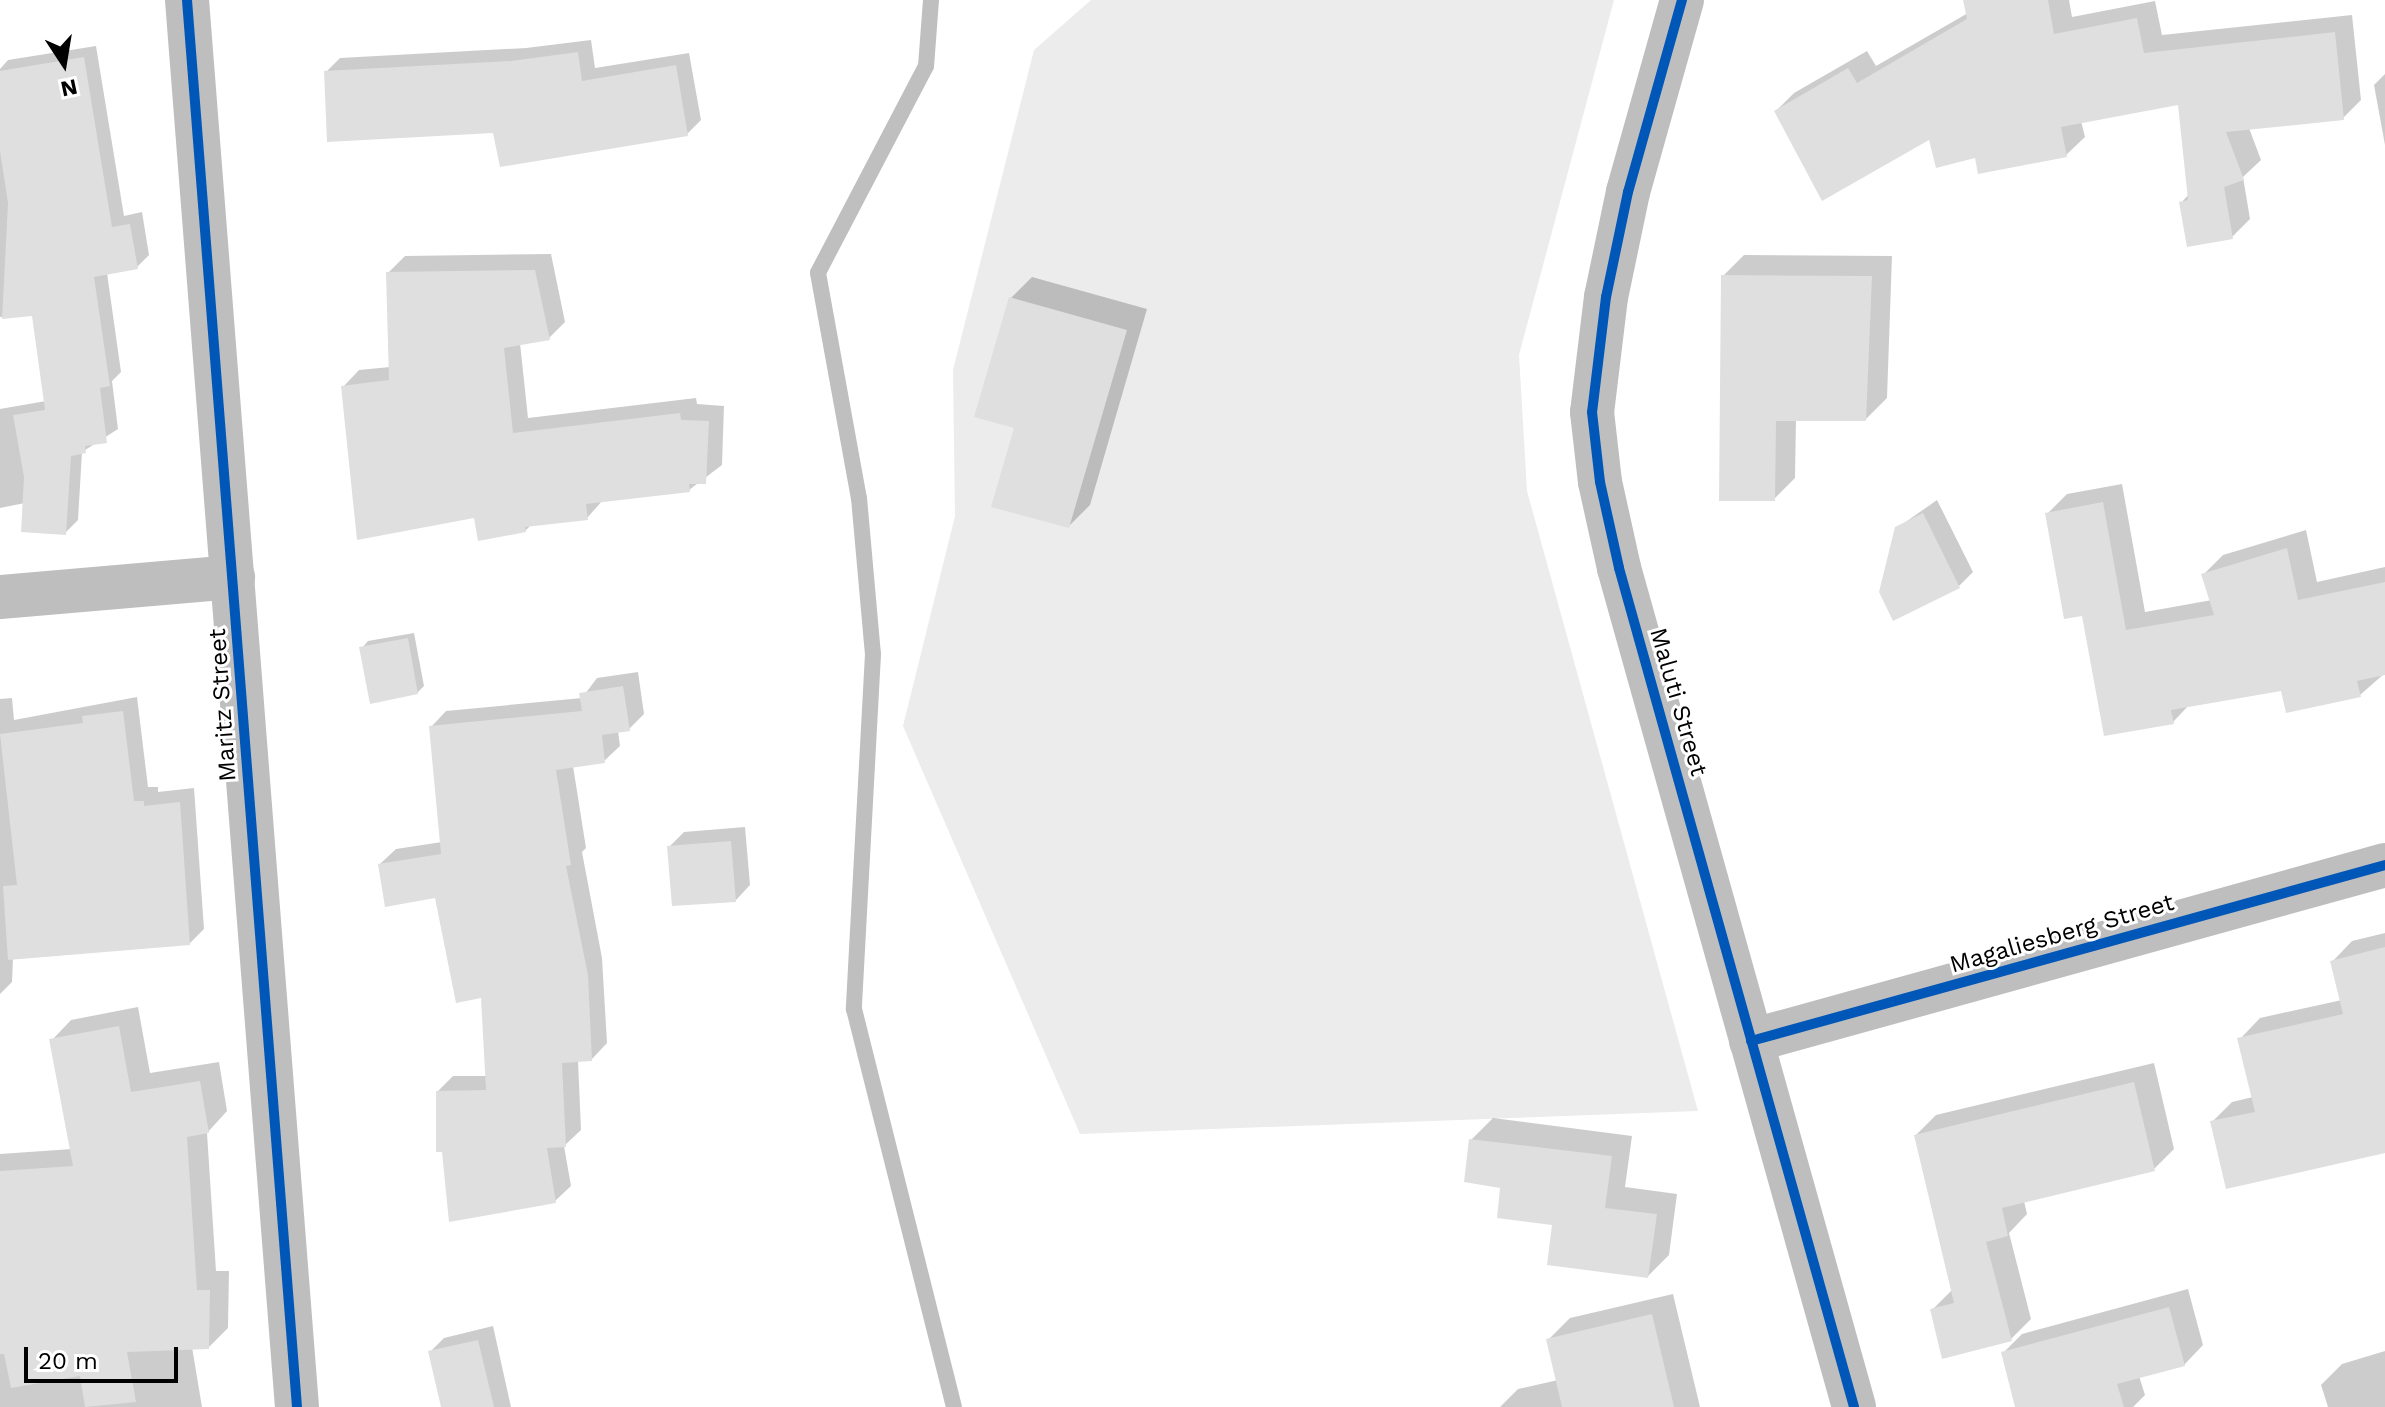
<!DOCTYPE html>
<html>
<head>
<meta charset="utf-8">
<style>
  body { margin:0 }
  #map { position:relative; width:2385px; height:1407px; overflow:hidden; background:#fff; font-family:"Work Sans",sans-serif }
  div>[style] { position:absolute }
  .green>* { inset:0; background:#ececec }
  .shadow>* { inset:0; background:#0003 }
  .stream>* { height:16px; margin:-8px; padding:0 8px; transform-origin:8px; border-radius:8px; background:#bfbfbf }
  .building>* { inset:0; background:#dfdfdf }
  .minor>* { height:44px; margin:-22px; padding:0 22px; transform-origin:22px; border-radius:22px; background:#bebebe }
  .cycleway>* { height:10px; margin:-5px; padding:0 5px; transform-origin:5px; border-radius:5px; background:#0057b8 }
  span { translate:-50% -50%; white-space:nowrap; text-align:center; line-height:1.15; -webkit-text-stroke:6px #fff; paint-order:stroke }
  .street-label { font-size:24px; color:#000 }
  .north { position:absolute; left:24px; top:24px; width:80px; height:80px; -webkit-text-stroke:6px #fff; paint-order:stroke; rotate:168deg; font-size:22px; font-weight:700; line-height:32px; text-align:center; color:#000 }
  .north::after { content:''; display:block; margin:auto; width:28px; height:36px; background:#000; clip-path:polygon(50% 0,100% 100%,50% 72%,0 100%) }
  .scale { position:absolute; left:24px; top:1347px; width:154px; height:36px; box-sizing:border-box; border:4px solid #000; border-top:0; padding-left:10px; font-size:24px; line-height:28px; white-space:nowrap; color:#000; -webkit-text-stroke:6px #fff; paint-order:stroke }
</style>
</head>
<body>
<div id="map">
  <div class="green">
    <i style="clip-path:polygon(1091px 0,1614px 0,1519px 355px,1527px 491px,1698px 1111px,1080px 1134px,903px 726px,955px 516px,953px 370px,1034px 50px)"></i>
  </div>
  <div class="shadow">
    <i style="clip-path:polygon(1967px 0,2069px 0,2072px 17px,2155px 1px,2162px 35px,2352px 15px,2361px 100px,2343px 118px,2249px 128px,2261px 160px,2243px 177px,2250px 219px,2232px 237px,2181px 203px,2189px 194px,2180px 103px,2081px 121px,2085px 137px,2066px 155px,1977px 155px,1930px 137px,1776px 111px,1794px 93px,1867px 51px,1876px 66px,1968px 13px)"></i>
    <i style="clip-path:polygon(591px 40px,595px 68px,689px 53px,701px 120px,687px 134px,494px 131px,326px 72px,340px 58px,526px 48px)"></i>
    <i style="clip-path:polygon(96px 46px,124px 216px,142px 212px,149px 255px,137px 267px,107px 273px,121px 372px,112px 381px,118px 429px,82px 452px,78px 520px,65px 533px,25px 503px,0 508px,0 409px,46px 401px,34px 314px,0 317px,0 69px,8px 60px)"></i>
    <i style="clip-path:polygon(2385px 74px,2385px 145px,2374px 85px)"></i>
    <i style="clip-path:polygon(551px 254px,565px 322px,549px 338px,520px 343px,528px 418px,696px 398px,697px 404px,724px 406px,722px 465px,689px 490px,603px 500px,587px 518px,531px 525px,525px 531px,475px 515px,343px 387px,359px 370px,390px 367px,388px 273px,405px 256px)"></i>
    <i style="clip-path:polygon(1744px 255px,1892px 256px,1887px 398px,1866px 419px,1796px 419px,1795px 478px,1774px 499px,1723px 276px)"></i>
    <i style="clip-path:polygon(1032px 277px,1147px 309px,1090px 505px,1069px 526px,1016px 427px,1011px 298px)"></i>
    <i style="clip-path:polygon(2122px 484px,2145px 612px,2212px 600px,2204px 574px,2223px 555px,2306px 530px,2317px 582px,2385px 567px,2385px 673px,2360px 695px,2283px 688px,2190px 704px,2173px 722px,2084px 614px,2047px 514px,2067px 494px)"></i>
    <i style="clip-path:polygon(1937px 500px,1973px 572px,1959px 586px,1897px 528px)"></i>
    <i style="clip-path:polygon(414px 633px,424px 686px,417px 693px,362px 648px,368px 641px)"></i>
    <i style="clip-path:polygon(638px 672px,644px 714px,629px 729px,618px 731px,620px 746px,604px 761px,573px 766px,586px 848px,582px 852px,602px 958px,607px 1043px,592px 1059px,578px 1060px,581px 1130px,564px 1146px,571px 1186px,555px 1201px,438px 1091px,453px 1076px,487px 1076px,483px 996px,437px 896px,380px 864px,396px 849px,442px 842px,431px 727px,446px 711px,582px 698px,597px 678px)"></i>
    <i style="clip-path:polygon(137px 697px,148px 787px,158px 787px,158px 792px,194px 788px,204px 929px,189px 944px,13px 957px,12px 982px,0 994px,0 699px,12px 698px,14px 720px)"></i>
    <i style="clip-path:polygon(745px 827px,750px 885px,736px 900px,669px 847px,684px 832px)"></i>
    <i style="clip-path:polygon(2385px 933px,2385px 1153px,2212px 1122px,2232px 1102px,2253px 1097px,2240px 1039px,2260px 1018px,2342px 1000px,2332px 962px,2352px 941px)"></i>
    <i style="clip-path:polygon(138px 1007px,150px 1073px,219px 1062px,227px 1111px,207px 1133px,216px 1271px,229px 1271px,228px 1328px,209px 1347px,192px 1347px,202px 1407px,0 1407px,0 1154px,72px 1149px,52px 1040px,71px 1020px)"></i>
    <i style="clip-path:polygon(2154px 1063px,2174px 1149px,2154px 1169px,2024px 1201px,2027px 1214px,2009px 1233px,2031px 1319px,2011px 1339px,1932px 1310px,1953px 1289px,1916px 1135px,1936px 1115px)"></i>
    <i style="clip-path:polygon(1493px 1118px,1632px 1136px,1625px 1187px,1677px 1194px,1669px 1255px,1648px 1276px,1554px 1224px,1502px 1186px,1471px 1140px)"></i>
    <i style="clip-path:polygon(2188px 1289px,2203px 1345px,2184px 1365px,2139px 1376px,2145px 1395px,2133px 1407px,2017px 1407px,2003px 1353px,2022px 1334px)"></i>
    <i style="clip-path:polygon(1673px 1294px,1700px 1407px,1500px 1407px,1518px 1389px,1558px 1380px,1549px 1339px,1570px 1318px)"></i>
    <i style="clip-path:polygon(493px 1326px,511px 1407px,443px 1407px,430px 1352px,444px 1338px)"></i>
    <i style="clip-path:polygon(2385px 1351px,2385px 1407px,2328px 1407px,2321px 1385px,2342px 1364px)"></i>
  </div>
  <div class="stream">
    <i style="left:931px;top:0;width:66px;rotate:94.3deg"></i>
    <i style="left:926px;top:66px;width:233px;rotate:117.6deg"></i>
    <i style="left:818px;top:273px;width:229px;rotate:79.7deg"></i>
    <i style="left:859px;top:498px;width:157px;rotate:84.9deg"></i>
    <i style="left:873px;top:654px;width:356px;rotate:93.1deg"></i>
    <i style="left:854px;top:1009px;width:410px;rotate:75.9deg"></i>
  </div>
  <div class="building">
    <i style="clip-path:polygon(1963px 0,2048px 0,2054px 34px,2137px 18px,2144px 53px,2335px 32px,2344px 120px,2226px 132px,2244px 180px,2224px 187px,2233px 239px,2187px 247px,2179px 202px,2188px 200px,2178px 105px,2061px 127px,2067px 157px,1978px 174px,1975px 158px,1936px 168px,1929px 140px,1822px 201px,1774px 111px,1848px 68px,1857px 83px,1967px 19px)"></i>
    <i style="clip-path:polygon(578px 52px,582px 81px,676px 65px,688px 136px,500px 167px,493px 133px,327px 142px,324px 71px,511px 61px)"></i>
    <i style="clip-path:polygon(84px 57px,112px 227px,130px 224px,138px 269px,94px 277px,110px 386px,100px 388px,107px 443px,85px 446px,86px 453px,71px 456px,66px 535px,21px 532px,24px 477px,13px 415px,45px 410px,32px 316px,2px 319px,8px 203px,0 151px,0 71px)"></i>
    <i style="clip-path:polygon(535px 270px,550px 340px,504px 348px,513px 433px,680px 413px,681px 420px,709px 421px,706px 484px,689px 484px,690px 492px,586px 504px,588px 520px,525px 527px,526px 532px,478px 541px,474px 518px,357px 540px,341px 386px,389px 380px,386px 272px)"></i>
    <i style="clip-path:polygon(1721px 275px,1872px 276px,1866px 421px,1776px 421px,1775px 501px,1719px 501px)"></i>
    <i style="clip-path:polygon(1009px 297px,1127px 330px,1069px 528px,991px 507px,1014px 428px,974px 417px)"></i>
    <i style="clip-path:polygon(2103px 502px,2126px 630px,2214px 615px,2201px 574px,2287px 548px,2298px 600px,2385px 582px,2385px 675px,2357px 681px,2361px 697px,2286px 713px,2281px 691px,2171px 710px,2174px 724px,2104px 736px,2082px 616px,2064px 619px,2045px 513px)"></i>
    <i style="clip-path:polygon(1923px 513px,1960px 588px,1893px 621px,1879px 592px,1895px 527px)"></i>
    <i style="clip-path:polygon(408px 638px,418px 694px,370px 704px,359px 647px)"></i>
    <i style="clip-path:polygon(623px 686px,630px 731px,602px 735px,605px 763px,556px 770px,571px 865px,566px 866px,588px 975px,592px 1061px,562px 1063px,566px 1147px,547px 1148px,556px 1203px,449px 1222px,442px 1152px,436px 1152px,436px 1091px,486px 1090px,481px 998px,456px 1003px,435px 898px,385px 907px,378px 864px,441px 854px,429px 726px,582px 711px,579px 693px)"></i>
    <i style="clip-path:polygon(123px 711px,134px 801px,144px 801px,144px 806px,180px 802px,190px 945px,8px 960px,3px 886px,17px 885px,0 734px,83px 723px,82px 716px)"></i>
    <i style="clip-path:polygon(731px 841px,736px 902px,672px 906px,667px 846px)"></i>
    <i style="clip-path:polygon(2385px 947px,2385px 1153px,2226px 1189px,2210px 1121px,2255px 1112px,2237px 1038px,2343px 1014px,2330px 961px)"></i>
    <i style="clip-path:polygon(119px 1026px,131px 1092px,200px 1081px,209px 1133px,187px 1137px,197px 1290px,210px 1290px,209px 1349px,127px 1352px,136px 1402px,85px 1407px,80px 1376px,11px 1388px,4px 1354px,0 1354px,0 1171px,73px 1166px,49px 1039px)"></i>
    <i style="clip-path:polygon(2134px 1082px,2155px 1171px,2002px 1208px,2008px 1236px,1986px 1242px,2012px 1341px,1942px 1359px,1930px 1309px,1954px 1303px,1914px 1135px)"></i>
    <i style="clip-path:polygon(1469px 1139px,1612px 1156px,1605px 1208px,1657px 1214px,1648px 1278px,1547px 1265px,1552px 1225px,1497px 1218px,1500px 1188px,1464px 1182px)"></i>
    <i style="clip-path:polygon(2169px 1307px,2185px 1366px,2117px 1384px,2124px 1407px,2015px 1407px,2001px 1352px)"></i>
    <i style="clip-path:polygon(1652px 1314px,1674px 1407px,1562px 1407px,1546px 1339px)"></i>
    <i style="clip-path:polygon(478px 1340px,494px 1407px,441px 1407px,428px 1351px)"></i>
  </div>
  <div class="minor">
    <i style="left:187px;top:0;width:1411px;rotate:85.53deg"></i>
    <i style="left:1682px;top:0;width:199px;rotate:105.7deg"></i>
    <i style="left:1628px;top:192px;width:107px;rotate:101.8deg"></i>
    <i style="left:1606px;top:297px;width:116px;rotate:96.9deg"></i>
    <i style="left:1592px;top:412px;width:70px;rotate:83.5deg"></i>
    <i style="left:1600px;top:482px;width:88px;rotate:77.5deg"></i>
    <i style="left:1619px;top:568px;width:871px;rotate:74.35deg"></i>
    <i style="left:0;top:597px;width:234px;rotate:-4.9deg"></i>
    <i style="left:1751px;top:1041px;width:658px;rotate:-15.51deg"></i>
  </div>
  <div class="cycleway">
    <i style="left:187px;top:0;width:1411px;rotate:85.53deg"></i>
    <i style="left:1682px;top:0;width:199px;rotate:105.7deg"></i>
    <i style="left:1628px;top:192px;width:107px;rotate:101.8deg"></i>
    <i style="left:1606px;top:297px;width:116px;rotate:96.9deg"></i>
    <i style="left:1592px;top:412px;width:70px;rotate:83.5deg"></i>
    <i style="left:1600px;top:482px;width:88px;rotate:77.5deg"></i>
    <i style="left:1619px;top:568px;width:871px;rotate:74.35deg"></i>
    <i style="left:1751px;top:1041px;width:658px;rotate:-15.51deg"></i>
  </div>
  <div class="street-label">
    <span style="left:1678px;top:702px;rotate:74deg">Maluti Street</span>
    <span style="left:223px;top:705px;rotate:-94deg">Maritz Street</span>
    <span style="left:2062px;top:934px;rotate:-16deg">Magaliesberg Street</span>
  </div>
  <div class="north">N</div>
  <div class="scale">20 m</div>
</div>
</body>
</html>
